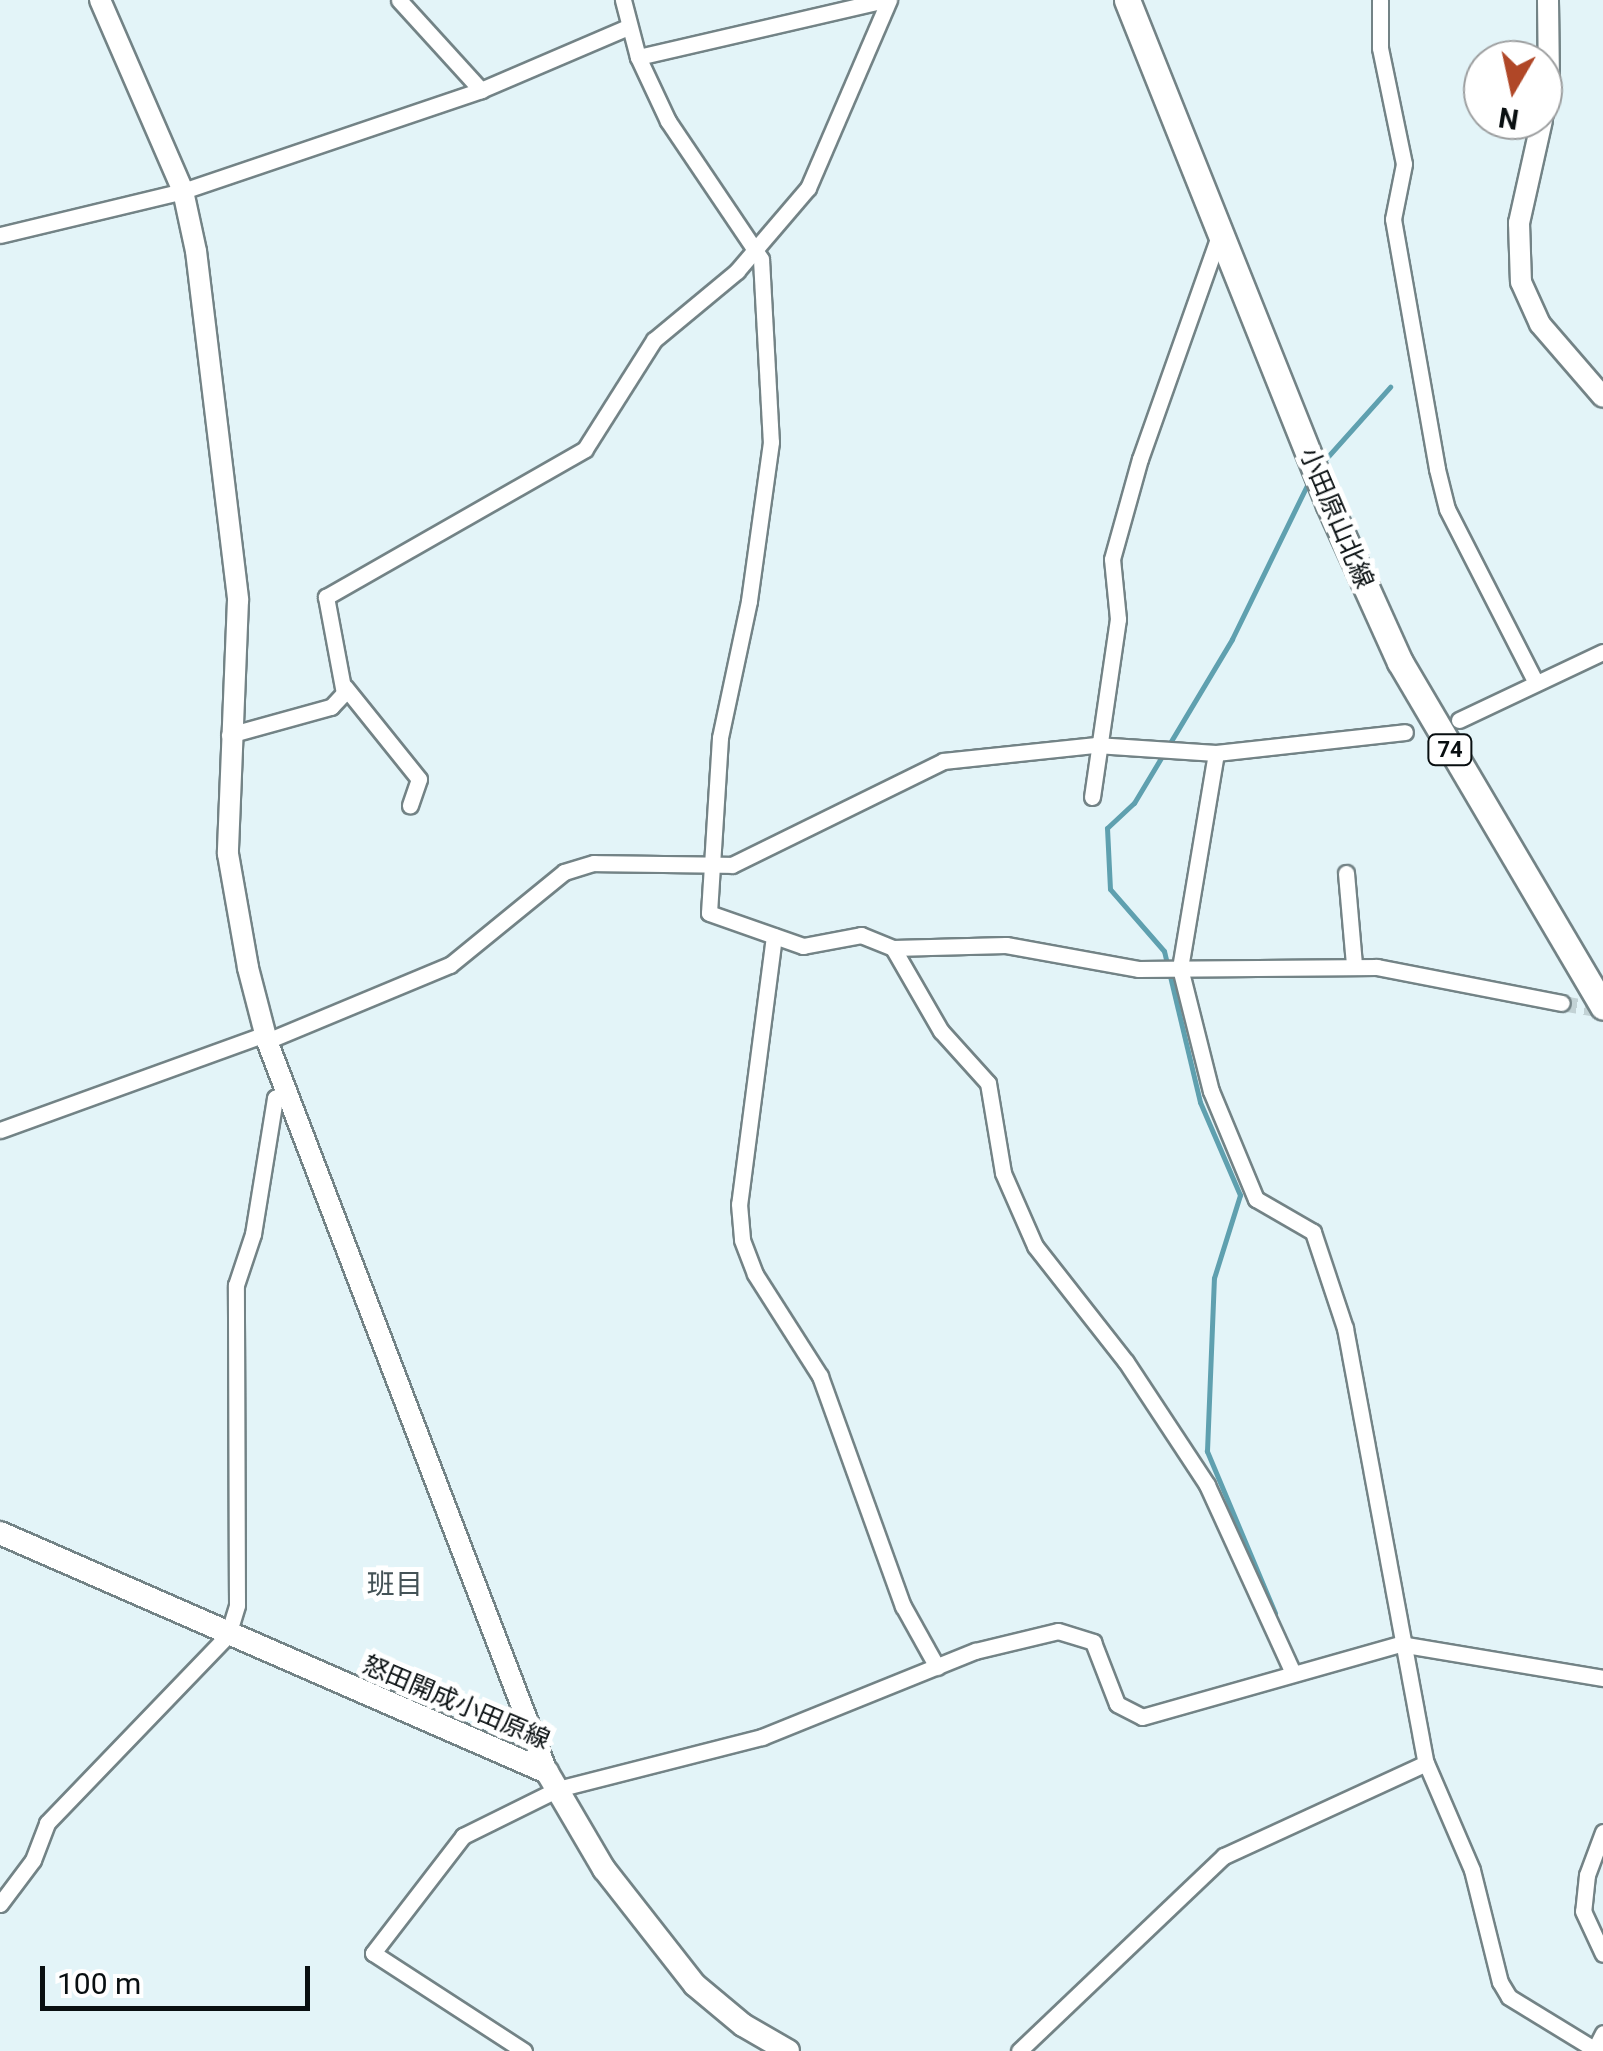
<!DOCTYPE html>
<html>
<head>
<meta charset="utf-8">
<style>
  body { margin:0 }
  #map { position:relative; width:1603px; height:2051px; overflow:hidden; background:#e3f4f8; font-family:Roboto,"Noto Sans JP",sans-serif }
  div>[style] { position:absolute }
  .stream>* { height:5px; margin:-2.5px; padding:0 2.5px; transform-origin:2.5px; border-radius:2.5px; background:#5fa0af }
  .minor-tunnel>* { height:15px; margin-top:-7.5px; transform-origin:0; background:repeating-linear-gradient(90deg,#c2d2d5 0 15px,transparent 0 23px) }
  .roads { filter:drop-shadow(2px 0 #738386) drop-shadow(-2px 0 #738386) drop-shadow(0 2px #738386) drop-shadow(0 -2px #738386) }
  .minor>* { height:15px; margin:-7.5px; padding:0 7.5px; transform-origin:7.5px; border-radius:7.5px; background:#fff }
  .tertiary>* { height:20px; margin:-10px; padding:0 10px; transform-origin:10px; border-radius:10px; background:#fff }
  .secondary>* { height:22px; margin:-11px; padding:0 11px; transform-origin:11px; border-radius:11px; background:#fff }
  .primary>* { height:25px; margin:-12.5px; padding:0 12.5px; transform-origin:12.5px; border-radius:12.5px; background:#fff }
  span { translate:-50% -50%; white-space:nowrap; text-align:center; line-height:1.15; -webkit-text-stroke:10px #fff; paint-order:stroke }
  .shield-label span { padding:2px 8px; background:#fff; border:2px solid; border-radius:8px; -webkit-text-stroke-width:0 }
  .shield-label { font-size:22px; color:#090f11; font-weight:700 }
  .street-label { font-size:25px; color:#090f11 }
  .neighbourhood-label { font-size:28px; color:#445256 }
  .north { position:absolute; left:1463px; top:40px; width:100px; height:100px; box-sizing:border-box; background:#fff; border:2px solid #9d9fa0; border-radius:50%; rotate:189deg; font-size:28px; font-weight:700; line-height:40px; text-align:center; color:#090f11 }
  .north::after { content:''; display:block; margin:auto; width:35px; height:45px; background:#b04727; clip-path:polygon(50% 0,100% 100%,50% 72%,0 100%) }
  .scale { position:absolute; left:40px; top:1966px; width:270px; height:45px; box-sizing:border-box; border:5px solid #090f11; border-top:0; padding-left:12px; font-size:30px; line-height:35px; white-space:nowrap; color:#090f11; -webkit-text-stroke:8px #fff; paint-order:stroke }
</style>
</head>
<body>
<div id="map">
  <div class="stream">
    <i style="left:1323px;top:462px;width:101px;rotate:-48.2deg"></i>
    <i style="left:1275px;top:1613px;width:176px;rotate:-112.8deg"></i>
    <i style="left:1207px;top:1451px;width:173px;rotate:-87.7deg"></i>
    <i style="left:1214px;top:1278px;width:87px;rotate:-72.6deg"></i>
    <i style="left:1240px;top:1195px;width:101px;rotate:-113.3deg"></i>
    <i style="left:1200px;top:1102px;width:155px;rotate:-103.4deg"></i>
    <i style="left:1164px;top:951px;width:82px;rotate:-131.1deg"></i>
    <i style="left:1110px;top:889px;width:61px;rotate:-92.8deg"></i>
    <i style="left:1107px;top:828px;width:37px;rotate:-43deg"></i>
    <i style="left:1134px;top:803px;width:191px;rotate:-59.1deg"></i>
    <i style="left:1232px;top:639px;width:178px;rotate:-64deg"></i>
  </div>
  <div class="minor-tunnel">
    <i style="left:1562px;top:1003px;width:42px;rotate:9.7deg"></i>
  </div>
  <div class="roads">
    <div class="minor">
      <i style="left:399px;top:0;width:122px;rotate:47.7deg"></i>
      <i style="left:623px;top:0;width:59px;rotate:75.3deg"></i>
      <i style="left:638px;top:57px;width:71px;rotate:64.9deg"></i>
      <i style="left:668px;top:121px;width:166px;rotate:56deg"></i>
      <i style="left:761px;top:259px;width:183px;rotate:86.9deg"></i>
      <i style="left:771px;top:442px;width:161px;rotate:97.9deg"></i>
      <i style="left:749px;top:601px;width:140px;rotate:102deg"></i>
      <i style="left:720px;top:738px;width:175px;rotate:93.6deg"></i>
      <i style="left:709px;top:913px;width:100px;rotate:19.3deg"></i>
      <i style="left:803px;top:946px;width:59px;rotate:-10.7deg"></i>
      <i style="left:861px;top:935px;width:35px;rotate:22deg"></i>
      <i style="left:893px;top:948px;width:96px;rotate:60deg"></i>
      <i style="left:941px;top:1031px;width:70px;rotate:47.9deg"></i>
      <i style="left:988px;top:1083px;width:91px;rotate:80.5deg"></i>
      <i style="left:1003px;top:1173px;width:80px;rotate:66.3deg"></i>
      <i style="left:1035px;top:1246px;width:147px;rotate:51.9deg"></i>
      <i style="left:1126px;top:1362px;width:147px;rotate:56.6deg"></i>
      <i style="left:1207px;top:1485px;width:207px;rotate:65.4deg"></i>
      <i style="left:1380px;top:0;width:48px;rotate:90deg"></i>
      <i style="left:1380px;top:48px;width:118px;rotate:78.3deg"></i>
      <i style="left:1404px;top:164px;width:56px;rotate:101.3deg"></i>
      <i style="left:1393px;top:219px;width:254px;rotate:80deg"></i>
      <i style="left:1437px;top:469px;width:41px;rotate:76deg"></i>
      <i style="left:1447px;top:509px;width:195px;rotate:62.9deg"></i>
      <i style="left:638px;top:57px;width:253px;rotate:-13deg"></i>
      <i style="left:0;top:235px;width:188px;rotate:-13.5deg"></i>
      <i style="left:183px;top:191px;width:315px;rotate:-18.7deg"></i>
      <i style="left:481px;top:90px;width:160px;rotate:-23.2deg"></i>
      <i style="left:345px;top:687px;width:118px;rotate:51.2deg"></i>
      <i style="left:419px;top:779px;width:28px;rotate:109deg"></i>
      <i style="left:1459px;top:720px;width:159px;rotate:-25.3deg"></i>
      <i style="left:229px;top:735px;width:106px;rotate:-15.4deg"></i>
      <i style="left:331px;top:707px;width:19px;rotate:-47deg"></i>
      <i style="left:344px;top:693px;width:98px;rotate:-100.6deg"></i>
      <i style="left:326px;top:597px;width:298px;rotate:-29.7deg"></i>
      <i style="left:585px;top:449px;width:129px;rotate:-57.7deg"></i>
      <i style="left:654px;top:340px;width:108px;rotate:-39.7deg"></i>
      <i style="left:737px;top:271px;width:109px;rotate:-49.5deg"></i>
      <i style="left:808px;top:188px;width:205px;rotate:-66.7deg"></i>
      <i style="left:1216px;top:753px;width:218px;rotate:99.5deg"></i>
      <i style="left:1180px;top:968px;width:127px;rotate:75.9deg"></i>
      <i style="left:1211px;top:1091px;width:117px;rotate:67.4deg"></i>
      <i style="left:1256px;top:1199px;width:66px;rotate:30.1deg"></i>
      <i style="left:1313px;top:1232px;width:101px;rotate:71.6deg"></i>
      <i style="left:1345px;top:1328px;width:442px;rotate:79.5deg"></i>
      <i style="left:1426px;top:1763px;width:116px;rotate:66.7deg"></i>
      <i style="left:1472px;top:1870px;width:115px;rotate:76deg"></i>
      <i style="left:1500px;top:1982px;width:17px;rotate:59deg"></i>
      <i style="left:1509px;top:1997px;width:100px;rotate:31.5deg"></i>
      <i style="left:1092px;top:797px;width:180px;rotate:-81.7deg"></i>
      <i style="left:1118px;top:619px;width:60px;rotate:-95.7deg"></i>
      <i style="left:1112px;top:559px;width:104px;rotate:-74.4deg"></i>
      <i style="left:1140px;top:459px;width:240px;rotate:-70.5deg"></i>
      <i style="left:1346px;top:873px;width:92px;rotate:85deg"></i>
      <i style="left:774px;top:936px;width:270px;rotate:97.4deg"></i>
      <i style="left:739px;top:1204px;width:36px;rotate:85deg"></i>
      <i style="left:742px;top:1240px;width:36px;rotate:69deg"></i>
      <i style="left:755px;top:1274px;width:121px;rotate:57.5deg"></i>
      <i style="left:820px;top:1376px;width:245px;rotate:70.2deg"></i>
      <i style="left:903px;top:1606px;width:70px;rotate:60.9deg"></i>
      <i style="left:893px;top:948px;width:113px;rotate:-1.5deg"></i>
      <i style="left:1006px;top:945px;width:134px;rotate:10.3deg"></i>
      <i style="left:1138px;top:969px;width:239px;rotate:-0.5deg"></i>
      <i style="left:1377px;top:967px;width:188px;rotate:11deg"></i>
      <i style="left:267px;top:1041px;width:198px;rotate:-22.6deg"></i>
      <i style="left:450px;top:965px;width:147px;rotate:-39.2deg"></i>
      <i style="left:564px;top:872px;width:31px;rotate:-17deg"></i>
      <i style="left:594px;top:863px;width:138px;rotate:0.8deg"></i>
      <i style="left:732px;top:865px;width:235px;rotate:-26.2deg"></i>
      <i style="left:943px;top:761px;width:154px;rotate:-6deg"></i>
      <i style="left:1096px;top:745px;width:120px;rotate:3.8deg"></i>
      <i style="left:1216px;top:753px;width:190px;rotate:-6.3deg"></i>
      <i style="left:0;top:1130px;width:282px;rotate:-19.9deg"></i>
      <i style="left:1603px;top:1832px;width:46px;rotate:110.4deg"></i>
      <i style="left:1587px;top:1875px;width:36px;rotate:96deg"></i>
      <i style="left:1583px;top:1911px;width:47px;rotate:65.1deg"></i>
      <i style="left:0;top:1904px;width:55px;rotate:-53.1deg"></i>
      <i style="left:33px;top:1860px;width:40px;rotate:-69deg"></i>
      <i style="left:47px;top:1823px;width:261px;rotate:-46.1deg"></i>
      <i style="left:228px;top:1635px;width:31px;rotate:-73deg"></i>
      <i style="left:237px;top:1605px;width:320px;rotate:-90.2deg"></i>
      <i style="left:236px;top:1285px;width:54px;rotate:-71.6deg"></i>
      <i style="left:253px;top:1234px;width:138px;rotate:-80.8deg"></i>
      <i style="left:275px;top:1098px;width:15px;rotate:-23deg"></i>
      <i style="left:524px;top:2051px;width:180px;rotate:-147deg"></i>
      <i style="left:373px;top:1953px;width:148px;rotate:-52.4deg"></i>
      <i style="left:463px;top:1836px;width:106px;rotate:-26.3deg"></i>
      <i style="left:558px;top:1789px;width:211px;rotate:-14.3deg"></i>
      <i style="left:762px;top:1737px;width:230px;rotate:-22deg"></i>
      <i style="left:975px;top:1651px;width:85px;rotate:-13.5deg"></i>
      <i style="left:1058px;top:1631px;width:37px;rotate:17deg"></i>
      <i style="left:1093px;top:1642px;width:66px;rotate:68.8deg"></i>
      <i style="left:1117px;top:1704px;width:28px;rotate:27deg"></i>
      <i style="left:1142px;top:1717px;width:268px;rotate:-15.8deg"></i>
      <i style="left:1400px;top:1644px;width:206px;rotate:9.5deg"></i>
      <i style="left:1019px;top:2051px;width:283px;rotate:-43.6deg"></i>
      <i style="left:1224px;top:1856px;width:222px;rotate:-24.7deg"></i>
      <i style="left:1594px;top:2051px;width:20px;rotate:-63deg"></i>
    </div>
    <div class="tertiary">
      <i style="left:100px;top:0;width:208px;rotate:66.5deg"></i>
      <i style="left:183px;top:191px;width:61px;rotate:77.8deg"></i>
      <i style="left:196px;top:251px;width:352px;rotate:83.1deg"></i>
      <i style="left:238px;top:600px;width:254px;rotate:92.3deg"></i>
      <i style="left:228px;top:854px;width:116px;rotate:80deg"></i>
      <i style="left:248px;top:968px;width:75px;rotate:75.4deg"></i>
      <i style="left:267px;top:1041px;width:783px;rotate:69.04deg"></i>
      <i style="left:1543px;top:114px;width:32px;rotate:-79deg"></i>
      <i style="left:1549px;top:83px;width:83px;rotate:-90.7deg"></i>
      <i style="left:1542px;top:120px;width:106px;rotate:102.6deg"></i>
      <i style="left:1519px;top:223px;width:59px;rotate:88.1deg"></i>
      <i style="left:1521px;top:282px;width:46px;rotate:65.7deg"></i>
      <i style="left:1540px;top:324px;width:96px;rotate:49.2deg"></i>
    </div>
    <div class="secondary">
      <i style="left:0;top:1533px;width:597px;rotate:23.6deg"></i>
      <i style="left:547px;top:1772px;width:113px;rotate:59.6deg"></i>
      <i style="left:604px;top:1869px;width:147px;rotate:51.9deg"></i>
      <i style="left:695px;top:1985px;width:62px;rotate:39.8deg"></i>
      <i style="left:743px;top:2025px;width:52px;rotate:30deg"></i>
    </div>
    <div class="primary">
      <i style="left:1127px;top:0;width:544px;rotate:68.2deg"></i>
      <i style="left:1329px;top:505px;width:172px;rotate:65.7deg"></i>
      <i style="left:1400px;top:662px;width:400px;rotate:59.5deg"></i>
    </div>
  </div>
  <div class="shield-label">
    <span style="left:1450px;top:750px">74</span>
  </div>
  <div class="street-label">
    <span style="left:1336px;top:518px;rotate:67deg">小田原山北線</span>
    <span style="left:456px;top:1703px;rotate:23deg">怒田開成小田原線</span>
  </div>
  <div class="neighbourhood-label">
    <span style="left:395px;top:1585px">班目</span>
  </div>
  <div class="north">N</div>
  <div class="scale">100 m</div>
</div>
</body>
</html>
